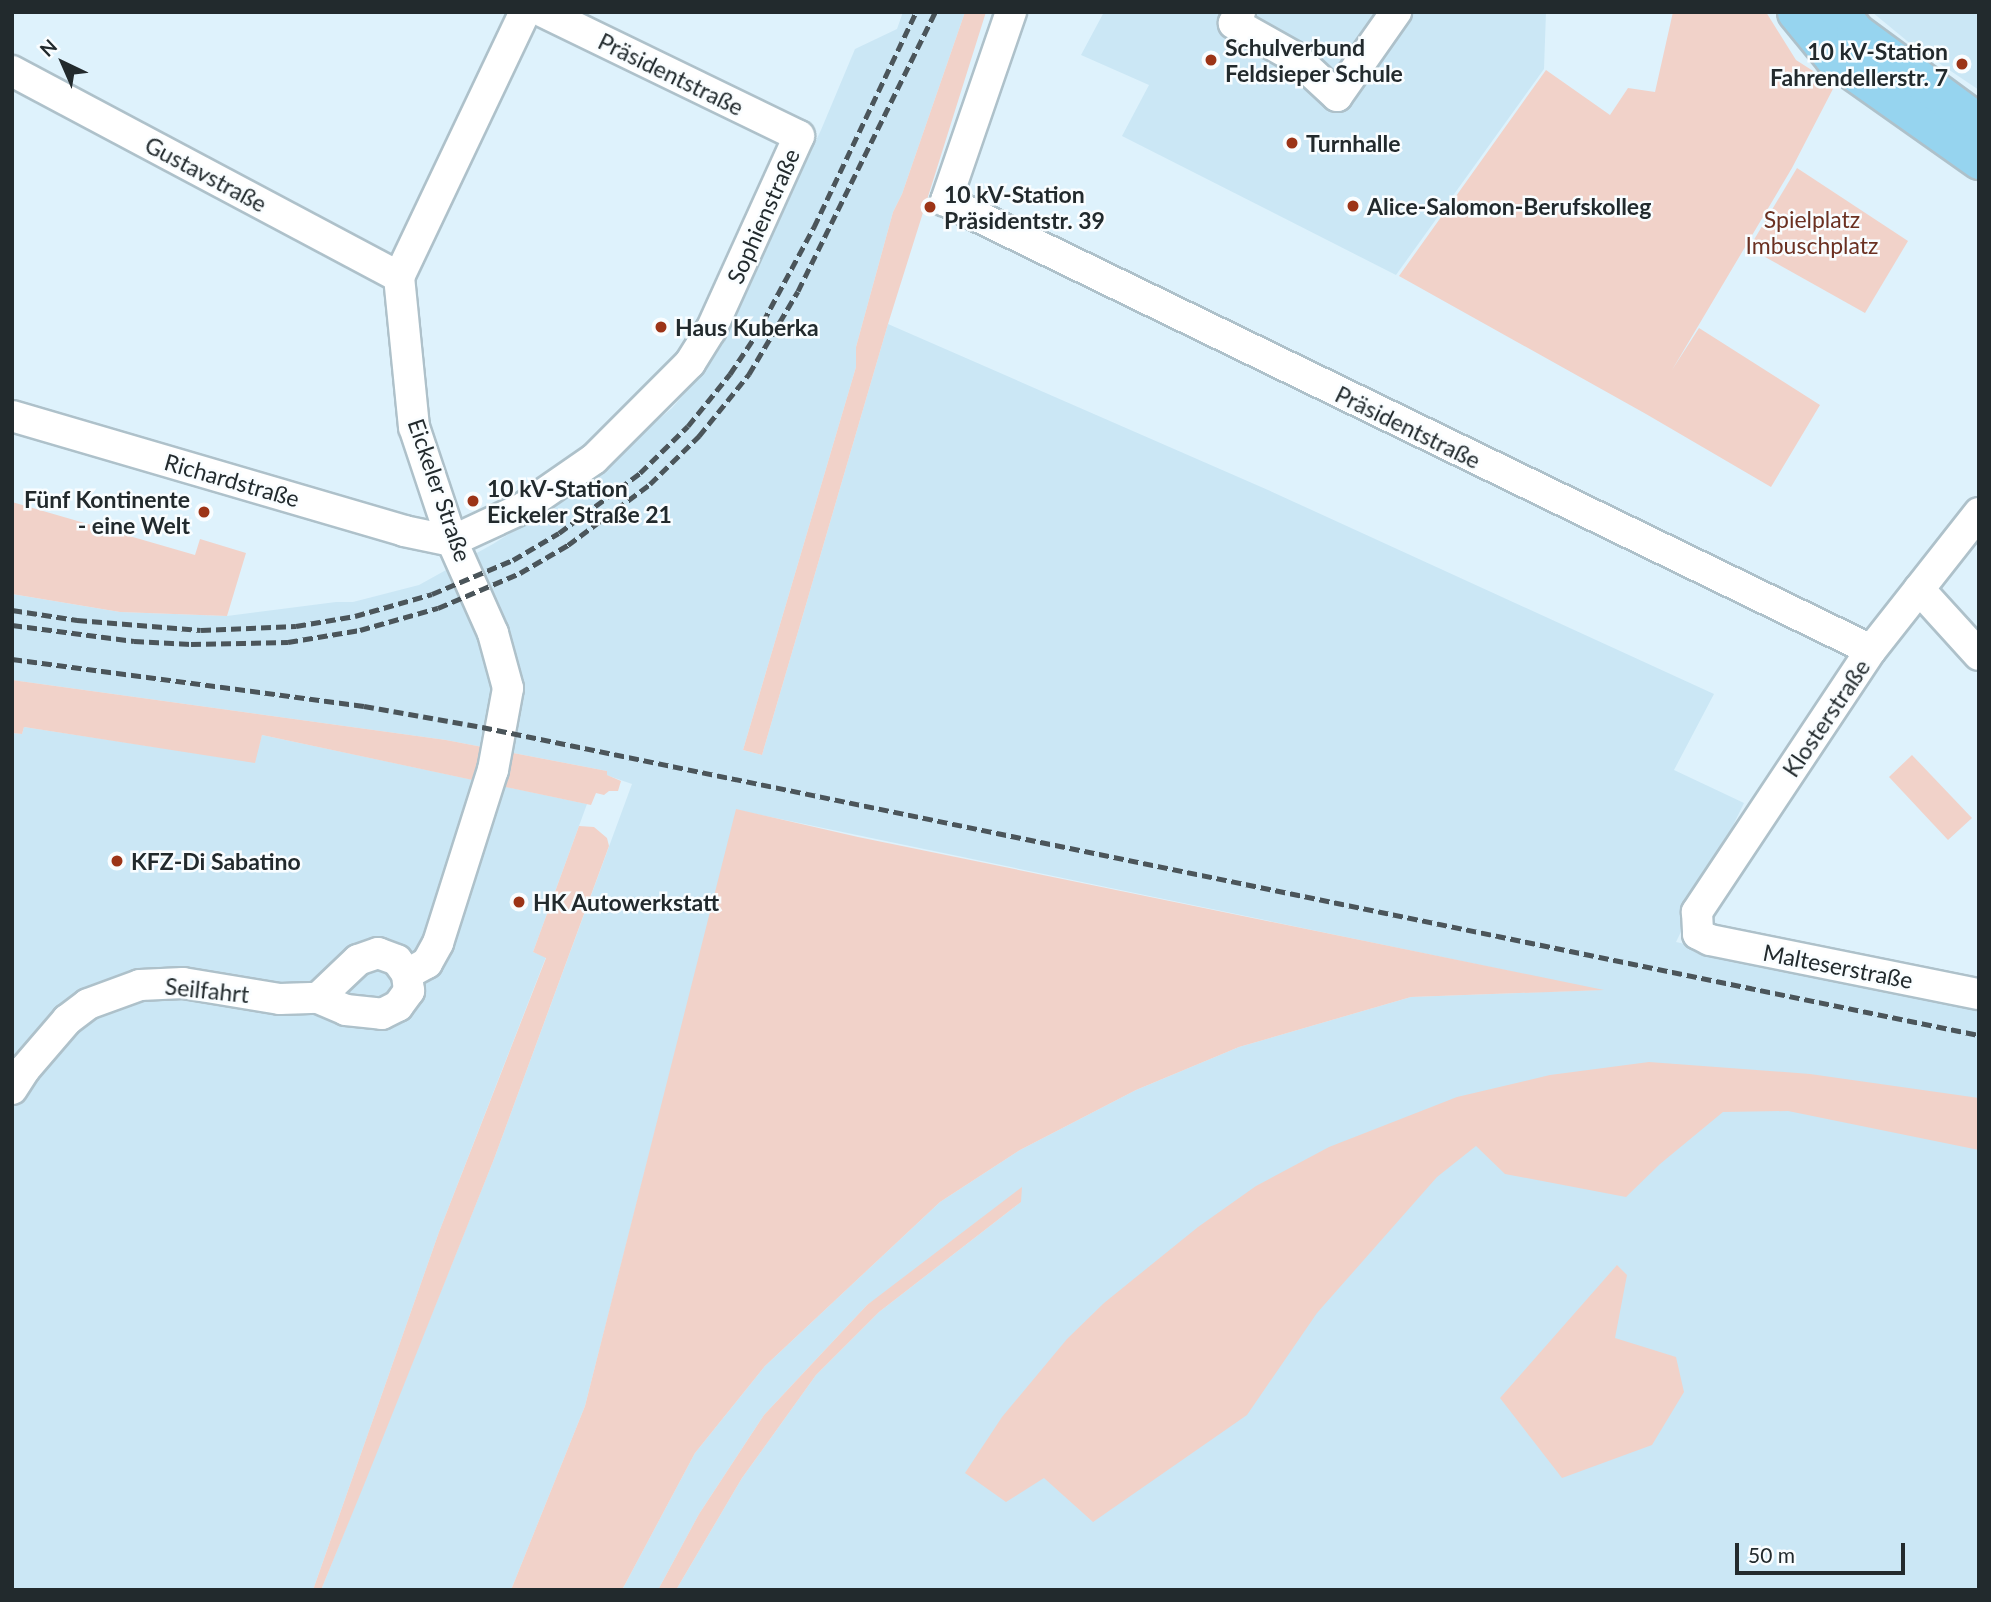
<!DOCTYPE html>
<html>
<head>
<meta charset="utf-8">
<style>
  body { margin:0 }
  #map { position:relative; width:1991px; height:1602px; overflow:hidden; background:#def2fc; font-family:Lato,sans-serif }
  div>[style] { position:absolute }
  .built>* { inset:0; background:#cbe7f5 }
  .green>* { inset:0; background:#f1d2c9 }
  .roads { filter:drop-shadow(2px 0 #aec1ca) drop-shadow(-2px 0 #aec1ca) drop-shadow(0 2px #aec1ca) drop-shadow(0 -2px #aec1ca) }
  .minor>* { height:30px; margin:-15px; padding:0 15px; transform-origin:15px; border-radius:15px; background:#fff }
  .major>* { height:37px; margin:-18.5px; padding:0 18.5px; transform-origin:18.5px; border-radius:18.5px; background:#96d4ef }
  .rail>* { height:5px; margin-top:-2.5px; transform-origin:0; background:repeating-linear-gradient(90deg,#4b555a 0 10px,transparent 0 15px) }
  .dots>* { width:19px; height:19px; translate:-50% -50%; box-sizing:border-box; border:4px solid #f9fdff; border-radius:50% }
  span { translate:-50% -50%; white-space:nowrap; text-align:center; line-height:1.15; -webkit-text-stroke:5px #f9fdff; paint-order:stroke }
  .poi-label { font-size:23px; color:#222a2d; font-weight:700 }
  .left { translate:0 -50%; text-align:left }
  .right { translate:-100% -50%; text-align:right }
  .street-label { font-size:23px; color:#222a2d }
  .park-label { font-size:23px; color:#6b3021 }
  .frame { position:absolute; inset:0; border:14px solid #222a2d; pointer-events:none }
  .north { position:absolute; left:28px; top:28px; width:70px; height:70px; -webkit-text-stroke:5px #f9fdff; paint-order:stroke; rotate:316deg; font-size:19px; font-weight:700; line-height:28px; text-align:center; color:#222a2d }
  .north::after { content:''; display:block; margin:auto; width:24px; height:32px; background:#222a2d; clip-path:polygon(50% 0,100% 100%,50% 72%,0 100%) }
  .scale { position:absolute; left:1735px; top:1543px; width:170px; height:32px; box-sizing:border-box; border:4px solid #222a2d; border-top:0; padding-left:9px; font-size:21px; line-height:24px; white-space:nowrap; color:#222a2d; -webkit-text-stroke:5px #f9fdff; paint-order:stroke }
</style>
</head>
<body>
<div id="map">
  <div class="built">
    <i style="clip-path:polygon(903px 12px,965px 12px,902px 194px,893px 212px,856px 347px,856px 367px,743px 750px,762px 755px,888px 324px,1268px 490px,1714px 694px,1674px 770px,1744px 803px,1676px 942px,1979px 1010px,1979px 1590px,676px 1590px,742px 1478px,816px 1375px,879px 1312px,1021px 1202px,867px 1305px,764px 1415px,699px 1514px,658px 1590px,622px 1590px,695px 1453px,765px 1366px,940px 1202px,1020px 1150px,1136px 1090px,1239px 1047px,1411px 997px,1600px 990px,737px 810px,585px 1406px,511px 1590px,321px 1590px,494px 1159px,632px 784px,606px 775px,607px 771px,446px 740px,12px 680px,12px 594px,120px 612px,227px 616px,336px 602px,353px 602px,419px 585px,493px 544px,570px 495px,672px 408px,708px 366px,821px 130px,855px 49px,897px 29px)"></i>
    <i style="clip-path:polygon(1104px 12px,1546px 12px,1544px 69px,1396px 275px,1122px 136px,1149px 85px,1081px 55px)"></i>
    <i style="clip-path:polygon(1872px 12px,1979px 12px,1979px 90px,1912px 45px)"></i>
    <i style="clip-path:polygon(24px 727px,254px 762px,262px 735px,587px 804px,533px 952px,546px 957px,439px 1232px,313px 1590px,12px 1590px,12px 733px,22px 734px)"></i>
  </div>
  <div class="green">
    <i style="clip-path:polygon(965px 12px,986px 12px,888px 324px,762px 755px,743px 750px,856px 367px,856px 347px,893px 212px,902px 194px)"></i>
    <i style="clip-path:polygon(1673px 12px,1766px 12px,1796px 60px,1835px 85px,1792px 168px,1672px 370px,1699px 328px,1820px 405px,1771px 487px,1646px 414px,1399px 276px,1546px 70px,1610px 115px,1628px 88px,1655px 92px)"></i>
    <i style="clip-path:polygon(1797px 168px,1908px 241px,1865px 313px,1749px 248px)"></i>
    <i style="clip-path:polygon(12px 502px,195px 555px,200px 539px,246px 553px,227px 616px,120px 612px,12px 594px)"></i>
    <i style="clip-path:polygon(12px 680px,446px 740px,607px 771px,607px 775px,621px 781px,618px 791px,609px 791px,604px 795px,596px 793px,591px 805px,501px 786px,504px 775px,510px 774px,511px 758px,488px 754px,482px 782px,262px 735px,255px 763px,24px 727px,22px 734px,12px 733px)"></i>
    <i style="clip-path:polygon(1912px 755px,1972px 818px,1948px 840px,1889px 777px)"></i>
    <i style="clip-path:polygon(736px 809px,858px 837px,1604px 990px,1411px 997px,1239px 1047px,1136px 1090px,1020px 1150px,940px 1202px,765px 1366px,695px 1453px,622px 1590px,511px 1590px,585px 1406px)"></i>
    <i style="clip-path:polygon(579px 826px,594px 827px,607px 838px,609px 846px,494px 1159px,366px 1480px,321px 1590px,313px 1590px,439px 1232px,546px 958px,533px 952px)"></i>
    <i style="clip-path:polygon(1649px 1062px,1810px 1074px,1979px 1098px,1979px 1150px,1788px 1111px,1723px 1112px,1660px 1164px,1626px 1197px,1505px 1174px,1476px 1146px,1437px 1177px,1317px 1313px,1247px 1415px,1093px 1522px,1044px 1478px,1006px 1502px,965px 1473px,1002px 1417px,1067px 1339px,1104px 1303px,1198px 1227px,1256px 1186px,1329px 1147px,1457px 1097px,1550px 1075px)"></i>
    <i style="clip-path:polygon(1022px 1187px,1021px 1202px,879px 1312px,816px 1375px,742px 1478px,676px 1590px,658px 1590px,699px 1514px,764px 1415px,867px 1305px)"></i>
    <i style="clip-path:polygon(1617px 1265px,1627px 1275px,1615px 1338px,1676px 1357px,1684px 1392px,1652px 1445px,1562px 1478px,1500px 1398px)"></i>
  </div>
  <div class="roads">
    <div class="minor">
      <i style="left:1011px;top:12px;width:200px;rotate:109deg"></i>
      <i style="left:946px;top:201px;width:1028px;rotate:25.89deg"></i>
      <i style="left:1240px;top:12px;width:13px;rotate:119deg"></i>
      <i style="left:1234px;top:23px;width:71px;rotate:29.4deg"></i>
      <i style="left:1296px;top:58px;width:56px;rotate:42.8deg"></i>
      <i style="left:1337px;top:96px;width:103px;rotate:-54.9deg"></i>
      <i style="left:12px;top:71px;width:438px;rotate:28deg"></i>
      <i style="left:12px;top:416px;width:409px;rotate:16.3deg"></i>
      <i style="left:404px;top:531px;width:49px;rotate:11.8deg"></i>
      <i style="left:1979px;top:513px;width:174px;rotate:128.2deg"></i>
      <i style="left:1871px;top:650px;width:315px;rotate:123.6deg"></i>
      <i style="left:1697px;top:912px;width:22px;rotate:87deg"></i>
      <i style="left:1698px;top:934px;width:13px;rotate:27deg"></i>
      <i style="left:1710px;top:940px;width:274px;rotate:11.4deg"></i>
      <i style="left:452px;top:541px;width:78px;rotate:-24.9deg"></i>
      <i style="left:523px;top:508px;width:86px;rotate:-34.6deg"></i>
      <i style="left:594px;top:459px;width:136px;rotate:-45deg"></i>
      <i style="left:690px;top:363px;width:39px;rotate:-58deg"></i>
      <i style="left:711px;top:330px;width:213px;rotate:-65.6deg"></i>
      <i style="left:799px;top:136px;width:284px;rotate:-154.1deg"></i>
      <i style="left:1919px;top:589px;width:89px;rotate:47.7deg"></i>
      <i style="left:407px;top:974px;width:23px;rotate:-29deg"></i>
      <i style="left:427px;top:963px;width:23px;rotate:-61deg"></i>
      <i style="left:438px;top:943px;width:182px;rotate:-72.4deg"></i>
      <i style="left:493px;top:770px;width:83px;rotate:-79.6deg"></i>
      <i style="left:508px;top:688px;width:57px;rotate:-105.3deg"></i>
      <i style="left:493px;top:633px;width:101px;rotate:-114deg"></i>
      <i style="left:452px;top:541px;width:120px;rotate:-108.4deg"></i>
      <i style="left:414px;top:427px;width:151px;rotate:-95.7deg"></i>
      <i style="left:399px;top:277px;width:293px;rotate:-64.6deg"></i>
      <i style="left:12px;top:1089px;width:24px;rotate:-57deg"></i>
      <i style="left:25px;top:1069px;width:65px;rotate:-49.4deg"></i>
      <i style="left:67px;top:1020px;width:26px;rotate:-37deg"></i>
      <i style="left:88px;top:1004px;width:55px;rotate:-20.1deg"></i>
      <i style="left:140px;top:985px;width:43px;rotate:-2.7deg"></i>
      <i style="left:183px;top:983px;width:98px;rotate:9.4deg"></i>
      <i style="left:280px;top:999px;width:38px;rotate:-2deg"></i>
      <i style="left:318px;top:998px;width:30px;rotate:23deg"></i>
      <i style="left:346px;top:1010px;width:36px;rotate:6deg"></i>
      <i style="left:382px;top:1014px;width:18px;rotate:-27deg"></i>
      <i style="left:398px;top:1006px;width:19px;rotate:-54deg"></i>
      <i style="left:409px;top:991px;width:17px;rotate:-97deg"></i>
      <i style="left:407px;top:974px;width:17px;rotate:-126deg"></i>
      <i style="left:397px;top:960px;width:20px;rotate:-160deg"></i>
      <i style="left:378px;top:953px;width:21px;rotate:161deg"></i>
      <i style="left:358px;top:960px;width:55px;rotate:136.5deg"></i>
    </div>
    <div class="major">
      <i style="left:1796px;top:12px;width:58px;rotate:50.6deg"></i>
      <i style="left:1833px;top:57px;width:179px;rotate:35.2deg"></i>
      <i style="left:1839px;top:12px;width:26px;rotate:51deg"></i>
      <i style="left:1855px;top:32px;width:154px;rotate:36.3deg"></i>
    </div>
  </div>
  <div class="rail">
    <i style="left:12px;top:610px;width:66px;rotate:8.7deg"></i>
    <i style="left:77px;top:620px;width:124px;rotate:4.6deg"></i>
    <i style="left:201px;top:630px;width:95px;rotate:-2.4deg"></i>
    <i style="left:296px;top:626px;width:60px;rotate:-9.6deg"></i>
    <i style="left:355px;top:616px;width:80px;rotate:-15.9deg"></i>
    <i style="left:432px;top:594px;width:88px;rotate:-22.8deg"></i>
    <i style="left:513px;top:560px;width:53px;rotate:-30.4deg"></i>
    <i style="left:559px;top:533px;width:101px;rotate:-36.5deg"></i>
    <i style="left:640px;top:473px;width:67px;rotate:-44.4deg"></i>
    <i style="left:688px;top:426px;width:67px;rotate:-51.1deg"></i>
    <i style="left:730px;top:374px;width:47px;rotate:-56.3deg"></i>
    <i style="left:756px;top:335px;width:123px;rotate:-61.8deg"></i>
    <i style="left:814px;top:227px;width:238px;rotate:-64.6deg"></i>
    <i style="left:12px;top:625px;width:123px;rotate:7.5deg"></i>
    <i style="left:134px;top:641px;width:57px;rotate:3deg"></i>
    <i style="left:191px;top:644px;width:97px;rotate:-1.2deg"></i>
    <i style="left:288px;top:642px;width:73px;rotate:-9.5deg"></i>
    <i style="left:360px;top:630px;width:81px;rotate:-15.8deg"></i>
    <i style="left:438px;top:608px;width:89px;rotate:-23.1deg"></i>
    <i style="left:520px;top:573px;width:56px;rotate:-30.3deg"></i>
    <i style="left:568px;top:545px;width:102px;rotate:-36.6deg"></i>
    <i style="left:650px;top:484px;width:69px;rotate:-44.4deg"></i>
    <i style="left:699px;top:436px;width:80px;rotate:-51.1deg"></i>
    <i style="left:749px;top:374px;width:96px;rotate:-59.4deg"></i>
    <i style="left:798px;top:291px;width:311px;rotate:-63.8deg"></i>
    <i style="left:12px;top:659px;width:355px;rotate:7.6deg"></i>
    <i style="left:364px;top:706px;width:120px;rotate:10.1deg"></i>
    <i style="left:482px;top:727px;width:1528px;rotate:11.63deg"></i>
  </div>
  <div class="dots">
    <i style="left:1211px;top:60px;background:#9c3417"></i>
    <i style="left:1962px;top:64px;background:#9c3417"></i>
    <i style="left:1292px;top:143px;background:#9c3417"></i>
    <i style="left:1353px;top:206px;background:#9c3417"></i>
    <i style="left:930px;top:207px;background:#9c3417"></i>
    <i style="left:661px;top:327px;background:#9c3417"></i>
    <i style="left:473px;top:501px;background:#9c3417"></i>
    <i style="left:204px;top:512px;background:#9c3417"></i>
    <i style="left:117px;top:861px;background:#9c3417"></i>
    <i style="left:519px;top:902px;background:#9c3417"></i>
  </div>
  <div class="poi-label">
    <span class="left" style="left:1225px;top:60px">Schulverbund<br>Feldsieper Schule</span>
    <span class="right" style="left:1948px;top:64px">10 kV-Station<br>Fahrendellerstr. 7</span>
    <span class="left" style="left:1306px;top:143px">Turnhalle</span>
    <span class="left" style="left:944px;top:207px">10 kV-Station<br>Präsidentstr. 39</span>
    <span class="left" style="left:1367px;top:206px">Alice-Salomon-Berufskolleg</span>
    <span class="left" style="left:675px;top:327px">Haus Kuberka</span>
    <span class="left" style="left:487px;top:501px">10 kV-Station<br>Eickeler Straße 21</span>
    <span class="right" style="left:190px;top:512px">Fünf Kontinente<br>- eine Welt</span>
    <span class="left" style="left:131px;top:861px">KFZ-Di Sabatino</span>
    <span class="left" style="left:533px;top:902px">HK Autowerkstatt</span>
  </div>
  <div class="street-label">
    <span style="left:671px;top:74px;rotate:26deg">Präsidentstraße</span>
    <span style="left:206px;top:174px;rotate:28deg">Gustavstraße</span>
    <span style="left:763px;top:216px;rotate:-66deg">Sophienstraße</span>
    <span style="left:1408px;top:427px;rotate:26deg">Präsidentstraße</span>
    <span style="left:232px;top:480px;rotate:16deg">Richardstraße</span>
    <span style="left:440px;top:490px;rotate:71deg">Eickeler Straße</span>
    <span style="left:1826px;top:718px;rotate:-56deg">Klosterstraße</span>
    <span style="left:1838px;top:966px;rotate:11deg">Malteserstraße</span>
    <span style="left:207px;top:990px;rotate:6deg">Seilfahrt</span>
  </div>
  <div class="park-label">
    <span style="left:1812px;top:232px">Spielplatz<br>Imbuschplatz</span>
  </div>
  <div class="frame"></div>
  <div class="north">N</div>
  <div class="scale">50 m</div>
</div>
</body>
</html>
